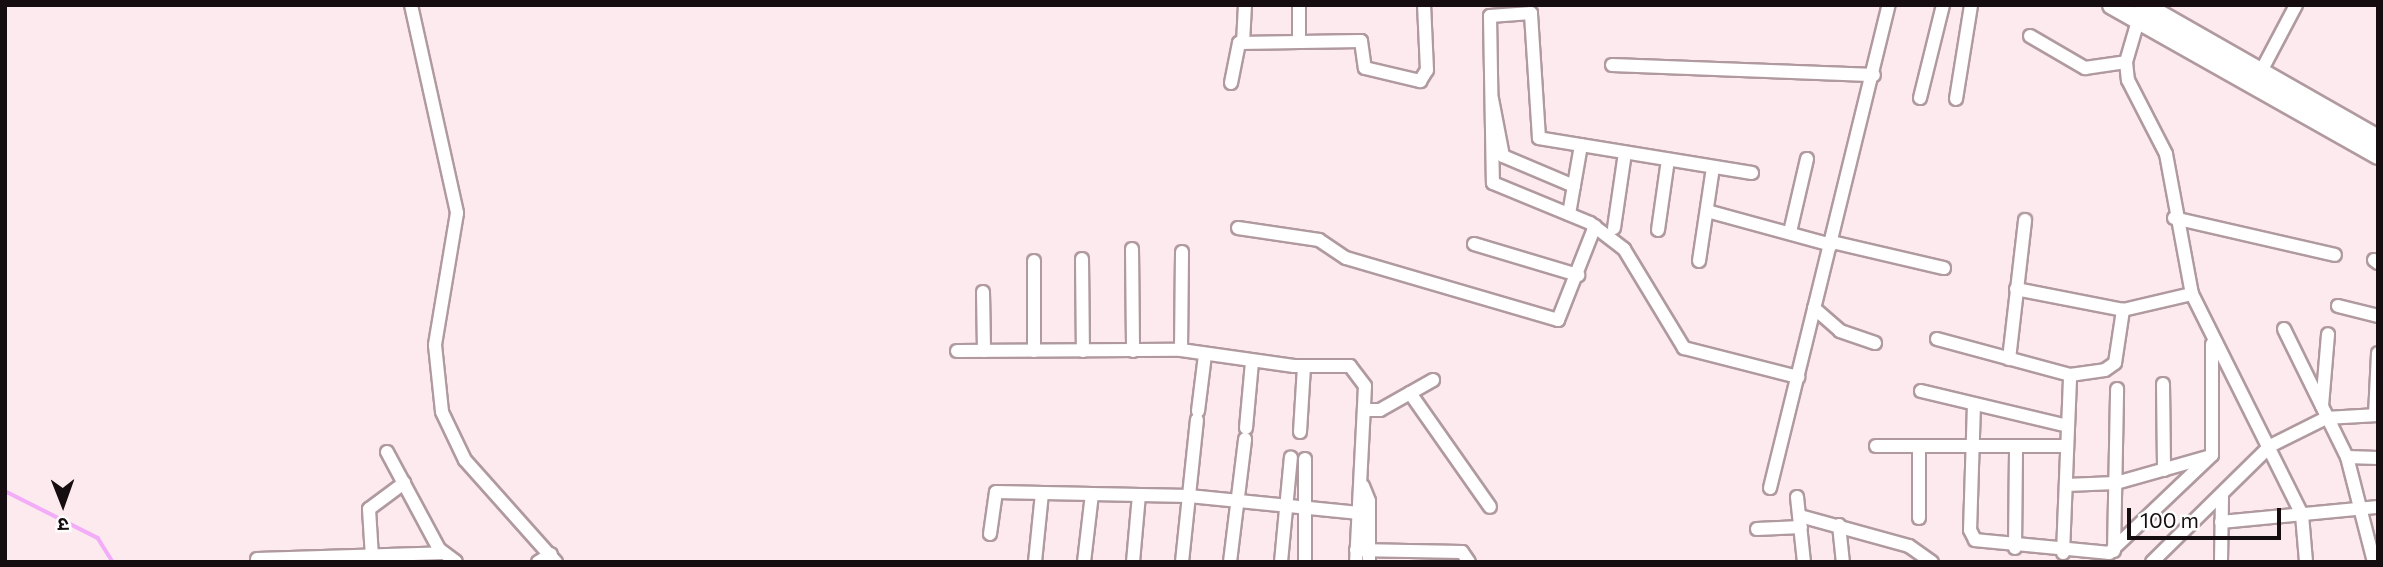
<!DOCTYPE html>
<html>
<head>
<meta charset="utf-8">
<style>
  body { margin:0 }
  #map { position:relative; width:2383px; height:567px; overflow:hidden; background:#fdeaef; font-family:Commissioner,"Noto Sans Devanagari",sans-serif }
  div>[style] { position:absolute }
  .stream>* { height:3.5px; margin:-1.75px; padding:0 1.75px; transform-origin:1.75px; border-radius:1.75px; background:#f2acf8 }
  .roads { filter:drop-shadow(2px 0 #b09a9f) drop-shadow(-2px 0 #b09a9f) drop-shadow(0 2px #b09a9f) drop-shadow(0 -2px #b09a9f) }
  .street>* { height:12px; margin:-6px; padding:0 6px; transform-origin:6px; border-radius:6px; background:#fff }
  .secondary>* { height:18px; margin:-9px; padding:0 9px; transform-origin:9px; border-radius:9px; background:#fff }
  span { translate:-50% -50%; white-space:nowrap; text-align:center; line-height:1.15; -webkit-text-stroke:5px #fdfdfd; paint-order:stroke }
  .frame { position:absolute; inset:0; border:7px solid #150d0f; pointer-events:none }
  .north { position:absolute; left:28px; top:469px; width:70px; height:70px; -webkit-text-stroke:5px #fdfdfd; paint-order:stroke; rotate:179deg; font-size:19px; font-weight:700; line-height:28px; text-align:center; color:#150d0f }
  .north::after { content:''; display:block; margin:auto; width:24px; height:32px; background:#150d0f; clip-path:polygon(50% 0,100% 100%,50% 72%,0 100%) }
  .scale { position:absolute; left:2127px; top:508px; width:154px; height:32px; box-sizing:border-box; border:4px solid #150d0f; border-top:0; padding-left:9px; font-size:21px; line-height:24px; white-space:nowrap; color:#150d0f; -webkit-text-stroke:5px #fdfdfd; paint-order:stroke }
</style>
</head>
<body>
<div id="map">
  <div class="stream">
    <i style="left:5px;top:491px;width:104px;rotate:26.8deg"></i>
    <i style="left:98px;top:538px;width:28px;rotate:58deg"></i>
  </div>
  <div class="roads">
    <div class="street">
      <i style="left:411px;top:5px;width:213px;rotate:77.5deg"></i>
      <i style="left:457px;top:213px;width:134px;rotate:99.5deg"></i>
      <i style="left:435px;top:345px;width:67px;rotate:84deg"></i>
      <i style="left:442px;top:412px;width:53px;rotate:64.4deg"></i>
      <i style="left:465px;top:460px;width:137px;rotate:48.3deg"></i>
      <i style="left:2140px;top:14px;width:50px;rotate:106.3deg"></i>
      <i style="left:2126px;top:62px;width:18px;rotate:84deg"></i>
      <i style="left:2128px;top:80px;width:83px;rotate:62.8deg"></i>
      <i style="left:2166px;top:154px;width:142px;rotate:79.5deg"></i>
      <i style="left:2192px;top:294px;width:247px;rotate:63.5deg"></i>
      <i style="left:2302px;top:515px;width:47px;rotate:85.1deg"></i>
      <i style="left:2030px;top:36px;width:64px;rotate:30.2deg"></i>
      <i style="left:2085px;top:68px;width:41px;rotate:-8.3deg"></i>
      <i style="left:1299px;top:42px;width:37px;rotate:-90deg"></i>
      <i style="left:1243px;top:43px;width:38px;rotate:-87deg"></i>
      <i style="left:1612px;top:65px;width:262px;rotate:2.2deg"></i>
      <i style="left:2257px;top:79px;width:84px;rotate:-62.2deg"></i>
      <i style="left:1231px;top:83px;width:41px;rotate:-78.7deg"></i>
      <i style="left:1239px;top:43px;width:122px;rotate:-0.9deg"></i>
      <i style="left:1361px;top:41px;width:27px;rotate:82deg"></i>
      <i style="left:1365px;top:68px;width:57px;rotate:13.3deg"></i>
      <i style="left:1420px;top:81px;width:13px;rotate:-58deg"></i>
      <i style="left:1427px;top:70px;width:65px;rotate:-92.6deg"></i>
      <i style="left:1920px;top:98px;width:96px;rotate:-76.1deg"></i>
      <i style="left:1492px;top:99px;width:58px;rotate:79.1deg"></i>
      <i style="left:1503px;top:156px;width:77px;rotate:22.9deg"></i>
      <i style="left:1956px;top:99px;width:95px;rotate:-80.9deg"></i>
      <i style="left:1752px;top:173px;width:216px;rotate:-170.7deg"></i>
      <i style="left:1539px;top:138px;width:125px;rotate:-93.7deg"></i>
      <i style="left:1531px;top:13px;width:41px;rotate:175.8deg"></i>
      <i style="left:1490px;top:16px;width:167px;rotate:89deg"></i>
      <i style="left:1493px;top:183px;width:105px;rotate:22.4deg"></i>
      <i style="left:1590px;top:223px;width:43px;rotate:37.4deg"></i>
      <i style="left:1624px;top:249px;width:116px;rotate:58.8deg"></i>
      <i style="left:1684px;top:348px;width:118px;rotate:14.3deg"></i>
      <i style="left:1707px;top:211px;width:129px;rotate:15.3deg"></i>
      <i style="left:1569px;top:214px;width:70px;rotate:-80.1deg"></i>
      <i style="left:2174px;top:218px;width:165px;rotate:12.9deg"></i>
      <i style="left:1238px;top:228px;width:82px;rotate:8.4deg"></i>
      <i style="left:1319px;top:240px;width:32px;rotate:34deg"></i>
      <i style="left:1346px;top:258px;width:221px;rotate:16.3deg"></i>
      <i style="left:1558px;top:320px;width:101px;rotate:-68.5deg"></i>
      <i style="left:1614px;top:228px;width:76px;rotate:-81.7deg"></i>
      <i style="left:1658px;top:230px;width:71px;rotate:-81.9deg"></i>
      <i style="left:1790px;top:232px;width:75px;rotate:-76.9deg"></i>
      <i style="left:1832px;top:242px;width:115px;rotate:13.1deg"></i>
      <i style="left:1474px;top:244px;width:109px;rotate:16.6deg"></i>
      <i style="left:1132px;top:249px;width:102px;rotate:89.4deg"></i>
      <i style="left:1082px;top:259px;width:92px;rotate:89.4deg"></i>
      <i style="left:2374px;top:260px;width:5px;rotate:37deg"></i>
      <i style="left:1034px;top:261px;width:90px;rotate:90deg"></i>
      <i style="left:1699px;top:261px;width:95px;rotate:-81.5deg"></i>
      <i style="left:2016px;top:289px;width:109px;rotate:11.1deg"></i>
      <i style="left:2123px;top:310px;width:71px;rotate:-13.1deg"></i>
      <i style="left:983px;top:292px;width:59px;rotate:89deg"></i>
      <i style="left:2338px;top:306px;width:41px;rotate:14deg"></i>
      <i style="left:1814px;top:308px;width:35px;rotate:41deg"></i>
      <i style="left:1840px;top:331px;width:37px;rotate:19deg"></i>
      <i style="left:2284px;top:329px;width:143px;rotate:63.8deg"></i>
      <i style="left:2347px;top:457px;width:108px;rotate:75.6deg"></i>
      <i style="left:1937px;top:339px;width:138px;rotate:15.1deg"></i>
      <i style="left:2070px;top:375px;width:35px;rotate:-8deg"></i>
      <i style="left:2105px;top:370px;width:12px;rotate:-35deg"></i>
      <i style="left:2115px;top:363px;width:54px;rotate:-81.4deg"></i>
      <i style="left:1181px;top:350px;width:98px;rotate:-89.4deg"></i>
      <i style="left:957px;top:351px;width:224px;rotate:-0.3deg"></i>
      <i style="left:1181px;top:350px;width:114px;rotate:8.1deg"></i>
      <i style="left:1294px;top:366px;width:56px"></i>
      <i style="left:1350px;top:366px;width:25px;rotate:53deg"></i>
      <i style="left:1365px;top:386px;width:176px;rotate:92.9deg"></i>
      <i style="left:2009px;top:359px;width:140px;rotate:-83.4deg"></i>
      <i style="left:2163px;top:384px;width:86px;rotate:89.3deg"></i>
      <i style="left:1921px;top:391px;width:151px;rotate:13.4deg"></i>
      <i style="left:1410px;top:393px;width:139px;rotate:54.9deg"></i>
      <i style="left:1974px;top:404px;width:126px;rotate:91.8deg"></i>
      <i style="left:1970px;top:530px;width:11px;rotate:63deg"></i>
      <i style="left:1975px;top:540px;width:135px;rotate:5.5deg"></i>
      <i style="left:2109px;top:553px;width:142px;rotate:-43.6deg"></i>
      <i style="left:2212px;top:455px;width:111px;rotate:-90deg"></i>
      <i style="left:2322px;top:406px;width:72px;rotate:-85.2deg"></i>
      <i style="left:1365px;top:410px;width:15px"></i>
      <i style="left:1380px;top:410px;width:61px;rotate:-29.5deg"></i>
      <i style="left:1198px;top:411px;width:56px;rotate:-82.9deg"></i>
      <i style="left:2375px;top:415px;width:62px;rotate:-87.2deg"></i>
      <i style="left:1246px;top:428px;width:66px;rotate:-84.8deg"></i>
      <i style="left:1300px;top:432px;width:66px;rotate:-86.5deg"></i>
      <i style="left:1876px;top:446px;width:191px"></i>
      <i style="left:387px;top:452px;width:110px;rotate:61.8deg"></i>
      <i style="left:439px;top:549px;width:21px;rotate:37deg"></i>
      <i style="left:2347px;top:457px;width:31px;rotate:2deg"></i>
      <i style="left:1305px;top:459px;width:103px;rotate:90deg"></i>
      <i style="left:2066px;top:485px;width:50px;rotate:-2.3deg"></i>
      <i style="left:2116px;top:483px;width:96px;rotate:-15.8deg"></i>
      <i style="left:1363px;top:486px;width:16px;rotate:68deg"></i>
      <i style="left:1369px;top:501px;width:61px;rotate:90deg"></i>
      <i style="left:1770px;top:488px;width:497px;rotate:-76.2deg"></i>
      <i style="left:1797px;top:497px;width:65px;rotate:83.9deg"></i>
      <i style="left:1800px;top:516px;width:113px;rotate:15.4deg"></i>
      <i style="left:1909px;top:546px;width:28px;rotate:35deg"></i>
      <i style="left:1919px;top:518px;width:72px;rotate:-90deg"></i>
      <i style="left:2221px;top:522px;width:158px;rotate:-5.5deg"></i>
      <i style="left:1839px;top:525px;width:37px;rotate:84deg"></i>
      <i style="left:1757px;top:529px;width:44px;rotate:-2.6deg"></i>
      <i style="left:990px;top:534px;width:42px;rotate:-81.9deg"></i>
      <i style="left:996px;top:492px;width:193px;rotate:1.2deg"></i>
      <i style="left:1189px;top:496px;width:181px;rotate:5.7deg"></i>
      <i style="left:2015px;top:548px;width:102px;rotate:-89.4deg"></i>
      <i style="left:1356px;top:550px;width:106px;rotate:1.1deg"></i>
      <i style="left:1462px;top:552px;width:12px;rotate:55deg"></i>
      <i style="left:2114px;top:551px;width:162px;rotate:-88.9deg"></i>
      <i style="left:2063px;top:553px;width:178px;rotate:-87.7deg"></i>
      <i style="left:372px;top:557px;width:48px;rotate:-93.6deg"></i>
      <i style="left:369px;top:509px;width:44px;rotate:-36.6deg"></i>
      <i style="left:257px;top:559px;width:187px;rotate:-1.8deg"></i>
      <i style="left:538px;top:562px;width:15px;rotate:-32deg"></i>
      <i style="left:1035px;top:562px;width:69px;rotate:-84.2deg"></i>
      <i style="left:1084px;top:562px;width:68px;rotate:-83.3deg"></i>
      <i style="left:1133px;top:562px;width:67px;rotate:-84.9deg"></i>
      <i style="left:1182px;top:562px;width:143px;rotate:-84deg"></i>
      <i style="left:1230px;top:562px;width:124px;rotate:-83deg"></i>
      <i style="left:1281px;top:562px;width:105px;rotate:-84.6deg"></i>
      <i style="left:2152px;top:562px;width:165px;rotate:-44.5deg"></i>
      <i style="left:2270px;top:446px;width:63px;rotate:-26.6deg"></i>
      <i style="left:2326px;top:418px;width:52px;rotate:-3.3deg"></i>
      <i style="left:2221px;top:562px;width:65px;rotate:-89.1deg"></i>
    </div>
    <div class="secondary">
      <i style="left:2112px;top:5px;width:305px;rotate:29.4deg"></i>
      <i style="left:2143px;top:5px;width:271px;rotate:29.7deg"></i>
    </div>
  </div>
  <div class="frame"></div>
  <div class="north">उ</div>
  <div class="scale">100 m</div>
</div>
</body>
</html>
